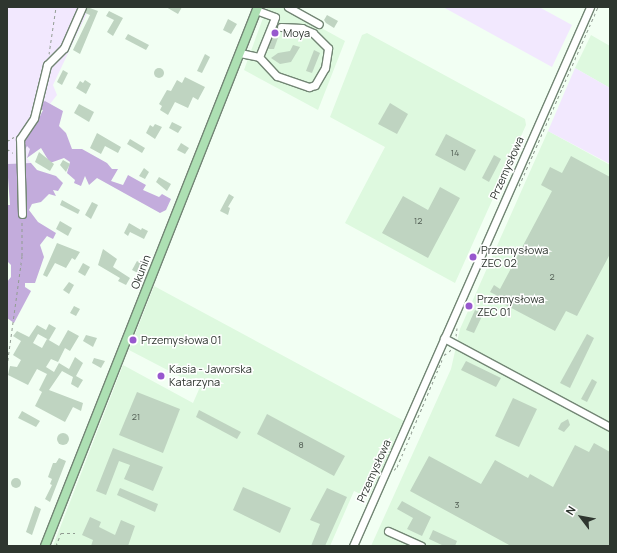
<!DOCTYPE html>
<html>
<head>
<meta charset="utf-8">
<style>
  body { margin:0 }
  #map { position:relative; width:617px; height:553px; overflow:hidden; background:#f2fff3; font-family:Manrope,sans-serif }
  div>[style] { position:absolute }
  .built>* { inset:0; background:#def9df }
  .green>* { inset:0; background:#f2e8fe }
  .forest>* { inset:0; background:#c3acdc }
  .building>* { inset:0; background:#bfd4c1 }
  .round { border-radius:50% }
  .path>* { height:1px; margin-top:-0.5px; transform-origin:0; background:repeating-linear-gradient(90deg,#919c92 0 3px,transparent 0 6px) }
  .roads { filter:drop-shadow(1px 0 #728574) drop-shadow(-1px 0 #728574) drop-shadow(0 1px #728574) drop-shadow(0 -1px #728574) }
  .minor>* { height:7px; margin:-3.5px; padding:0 3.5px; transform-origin:3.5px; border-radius:3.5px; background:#fff }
  .major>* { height:8px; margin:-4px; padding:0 4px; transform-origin:4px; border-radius:4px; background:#ade0b3 }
  .dots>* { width:11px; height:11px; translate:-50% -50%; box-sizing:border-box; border:2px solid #fff; border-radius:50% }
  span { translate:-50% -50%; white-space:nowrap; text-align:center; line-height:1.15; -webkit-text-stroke:3px #fff; paint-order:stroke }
  .number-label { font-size:9px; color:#525e54 }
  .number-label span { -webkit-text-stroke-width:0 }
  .poi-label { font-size:11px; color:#2e362f }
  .left { translate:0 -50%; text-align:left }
  .street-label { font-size:11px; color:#2e362f }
  .frame { position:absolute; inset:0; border:8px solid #2e362f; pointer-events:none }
  .north { position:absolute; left:561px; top:497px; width:40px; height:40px; -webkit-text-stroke:3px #fff; paint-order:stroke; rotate:302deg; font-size:11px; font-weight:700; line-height:16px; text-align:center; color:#2e362f }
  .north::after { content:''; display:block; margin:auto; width:14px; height:18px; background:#2e362f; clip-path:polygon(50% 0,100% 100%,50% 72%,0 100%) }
</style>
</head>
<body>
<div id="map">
  <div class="built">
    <i style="clip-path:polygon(267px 7px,283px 7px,345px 41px,318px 110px,244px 70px)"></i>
    <i style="clip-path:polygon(367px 33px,525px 119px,526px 125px,455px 283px,345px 223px,385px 147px,330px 117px,362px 35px)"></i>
    <i style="clip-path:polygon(591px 35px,610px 46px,610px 88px,575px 68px)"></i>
    <i style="clip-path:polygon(548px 131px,610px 165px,610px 546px,371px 546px,451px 369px,460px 329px)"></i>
    <i style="clip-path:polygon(154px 286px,404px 421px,370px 495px,367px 497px,354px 491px,330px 546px,53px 546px,123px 365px,193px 403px,200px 387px,129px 350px)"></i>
  </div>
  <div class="green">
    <i style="clip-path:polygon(7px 7px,90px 7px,53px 85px,57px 95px,50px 104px,45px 101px,26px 144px,30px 149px,27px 158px,31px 163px,7px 164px)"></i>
    <i style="clip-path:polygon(443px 7px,539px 7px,572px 25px,552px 67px)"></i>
    <i style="clip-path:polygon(575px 68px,610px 88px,610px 164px,548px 131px)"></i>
  </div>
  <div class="forest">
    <i style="clip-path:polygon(45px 101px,63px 111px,59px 126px,66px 133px,72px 149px,82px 149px,107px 163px,112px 169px,118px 169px,111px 181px,123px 185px,128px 175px,146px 185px,143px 190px,159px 197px,162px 194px,171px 199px,166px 210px,160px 213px,97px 178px,89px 185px,85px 176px,81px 186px,74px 183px,75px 180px,67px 173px,70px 162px,64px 158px,50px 163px,41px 148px,27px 158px,30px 149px,27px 146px,23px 153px,21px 146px,26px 144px,22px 141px,30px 124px,35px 125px,38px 120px,43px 110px,39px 109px,41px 103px)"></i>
    <i style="clip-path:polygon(31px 163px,37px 170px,56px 176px,63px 183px,58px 191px,53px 190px,56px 196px,49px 194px,41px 202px,32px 204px,29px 210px,38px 222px,56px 233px,53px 239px,47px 236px,40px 245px,44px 257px,35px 283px,25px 283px,25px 287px,31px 291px,14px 323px,7px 318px,7px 282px,11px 277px,11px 265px,7px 261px,7px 205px,10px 205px,7px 164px)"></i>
  </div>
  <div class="building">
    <i style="clip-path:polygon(87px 7px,98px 11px,80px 54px,73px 50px,90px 15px,85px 13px)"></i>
    <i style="clip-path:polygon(166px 7px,182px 7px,178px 14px)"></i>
    <i style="clip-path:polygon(109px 11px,123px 18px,113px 36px,107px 32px,114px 20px,106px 16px)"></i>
    <i style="clip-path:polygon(327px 15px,338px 21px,334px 28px,326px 23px,324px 20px)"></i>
    <i style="clip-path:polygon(228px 19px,237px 24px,231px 34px,223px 30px)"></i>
    <i style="clip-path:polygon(276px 28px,280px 32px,274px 49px,268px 49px)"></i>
    <i style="clip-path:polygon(128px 34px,149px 45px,146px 50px,125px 39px)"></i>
    <i style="clip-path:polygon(293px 45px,300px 47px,291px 62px,280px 64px,271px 58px,278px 53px,290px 51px)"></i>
    <i style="clip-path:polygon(314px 50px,320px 53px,312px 73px,306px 71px)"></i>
    <i style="clip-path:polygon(205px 54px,210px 57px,202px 73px,197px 71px)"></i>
    <i class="round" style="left:154px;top:68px;width:10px;height:10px"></i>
    <i style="clip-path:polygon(63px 70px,68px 73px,62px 85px,57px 82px)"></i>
    <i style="clip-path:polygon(185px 77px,205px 87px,198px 100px,193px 97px,188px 108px,175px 102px,168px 115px,160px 110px,162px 106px,159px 104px,167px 90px,171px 91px,177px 80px,182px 83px)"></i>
    <i style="clip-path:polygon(85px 80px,91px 84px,86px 94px,76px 88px,80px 81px,83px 83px)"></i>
    <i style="clip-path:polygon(390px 103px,408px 114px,397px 134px,378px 124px)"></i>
    <i style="clip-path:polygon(79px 104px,94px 112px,89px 122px,74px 113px)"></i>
    <i style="clip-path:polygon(172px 122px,182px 127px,178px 133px,169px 128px)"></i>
    <i style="clip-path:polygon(155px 124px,162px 127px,155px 139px,146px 133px,150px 125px,153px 127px)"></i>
    <i style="clip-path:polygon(97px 133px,121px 147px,118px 153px,105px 146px,101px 154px,90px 148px)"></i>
    <i style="clip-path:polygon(446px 134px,476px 150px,465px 171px,435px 155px)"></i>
    <i style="clip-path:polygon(130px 139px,145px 148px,142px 153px,127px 144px)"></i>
    <i style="clip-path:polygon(181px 143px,189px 148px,185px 154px,177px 150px)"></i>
    <i style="clip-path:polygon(39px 152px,54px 164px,50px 171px,35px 162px)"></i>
    <i style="clip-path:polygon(494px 155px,501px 159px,489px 182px,482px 178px)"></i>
    <i style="clip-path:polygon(571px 156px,610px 177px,610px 254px,577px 316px,566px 311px,555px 331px,494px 299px,496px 295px,490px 292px,494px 285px,500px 289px,552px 191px,541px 185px,550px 167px,562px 173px)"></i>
    <i style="clip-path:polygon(63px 160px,70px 164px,66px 172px,60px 165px)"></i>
    <i style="clip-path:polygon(144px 168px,149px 172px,145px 179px,139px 176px)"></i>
    <i style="clip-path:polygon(159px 177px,171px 184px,167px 191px,156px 182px)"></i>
    <i style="clip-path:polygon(440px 187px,460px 198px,428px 258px,382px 233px,403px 196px,428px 210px)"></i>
    <i style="clip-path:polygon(229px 194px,234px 197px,228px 207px,230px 208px,228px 215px,220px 211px)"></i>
    <i style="clip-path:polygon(62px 200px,80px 210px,78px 214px,60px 205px)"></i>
    <i style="clip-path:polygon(92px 202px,98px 205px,91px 219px,85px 215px)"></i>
    <i style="clip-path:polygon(60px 221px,72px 228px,68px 236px,56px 229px)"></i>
    <i style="clip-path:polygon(129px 223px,141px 230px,142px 228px,148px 231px,144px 239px,130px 232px,128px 236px,124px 233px)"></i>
    <i style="clip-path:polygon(57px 243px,80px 252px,75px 260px,72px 258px,66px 268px,55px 263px,47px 277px,43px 275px)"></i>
    <i style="clip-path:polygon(103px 249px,117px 259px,113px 267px,130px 278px,126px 285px,118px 281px,120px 278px,98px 265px)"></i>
    <i style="clip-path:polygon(137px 261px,144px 265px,140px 274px,132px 270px)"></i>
    <i style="clip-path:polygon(83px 263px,90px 267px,85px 276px,78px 272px)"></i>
    <i style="clip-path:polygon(69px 282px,74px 285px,69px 294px,63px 290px)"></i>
    <i style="clip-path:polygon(74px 306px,80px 309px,76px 316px,70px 313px)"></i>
    <i style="clip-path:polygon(475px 310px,483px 314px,474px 333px,466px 330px)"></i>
    <i style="clip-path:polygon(49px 324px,56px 328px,49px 340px,38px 334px,33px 343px,42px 348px,47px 339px,59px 346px,68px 330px,79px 336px,70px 351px,65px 348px,58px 362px,51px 359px,46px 367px,54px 372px,59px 363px,69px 369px,75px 357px,83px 363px,76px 376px,83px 380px,78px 388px,71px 384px,73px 377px,62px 371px,49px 390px,83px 403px,81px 411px,73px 407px,65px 422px,35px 406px,42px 392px,39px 390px,47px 374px,37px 369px,28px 385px,8px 375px,10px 366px,17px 367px,21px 360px,13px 355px,21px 341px,13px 336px,17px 331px,29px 337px,37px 325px,46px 330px)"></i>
    <i style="clip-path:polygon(587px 334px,594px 338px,570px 388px,560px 383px)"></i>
    <i style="clip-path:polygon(86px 335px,97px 338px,93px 347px,83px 341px)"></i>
    <i style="clip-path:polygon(94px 358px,105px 361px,101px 368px,92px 363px)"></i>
    <i style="clip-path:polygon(466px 361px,501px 378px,496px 387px,461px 370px)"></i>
    <i style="clip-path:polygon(592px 379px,597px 382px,587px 402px,581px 399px)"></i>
    <i style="clip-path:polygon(137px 392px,180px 409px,163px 453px,119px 435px)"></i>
    <i style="clip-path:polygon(513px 398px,537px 409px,519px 447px,495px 436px)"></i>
    <i style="clip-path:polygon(199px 410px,241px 432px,237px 439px,196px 417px)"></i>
    <i style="clip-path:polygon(22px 411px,40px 421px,36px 427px,18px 418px)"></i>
    <i style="clip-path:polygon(267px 414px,345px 456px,334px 476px,257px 434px)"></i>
    <i style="clip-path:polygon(568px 419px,570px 425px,564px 432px,558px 429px,561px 423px)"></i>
    <i class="round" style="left:57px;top:433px;width:12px;height:12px"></i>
    <i style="clip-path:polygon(594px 443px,610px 452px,610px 546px,511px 546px,410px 491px,429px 456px,481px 484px,495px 460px,528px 478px,530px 474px,553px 487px,575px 445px,589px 452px)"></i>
    <i style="clip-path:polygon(113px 448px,163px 467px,153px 491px,124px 479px,130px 465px,119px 461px,106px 495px,96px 491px)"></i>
    <i style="clip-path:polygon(59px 458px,66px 461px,50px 502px,45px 499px,52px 485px,50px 484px,52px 479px,48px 477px,53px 463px,56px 463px)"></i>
    <i class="round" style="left:11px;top:478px;width:10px;height:10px"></i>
    <i style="clip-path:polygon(243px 487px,291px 508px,280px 533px,233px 510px)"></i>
    <i style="clip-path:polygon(120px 488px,158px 504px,155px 512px,117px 495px)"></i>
    <i style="clip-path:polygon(327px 488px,347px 497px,325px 546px,311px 546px,320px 524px,310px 520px)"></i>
    <i style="clip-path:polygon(402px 501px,431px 517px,422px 536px,407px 529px,413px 518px,397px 509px)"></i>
    <i style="clip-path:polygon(35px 506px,41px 509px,32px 535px,26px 532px)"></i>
    <i style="clip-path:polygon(90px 517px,101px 522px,99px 527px,115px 535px,121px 520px,135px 526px,128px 546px,91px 546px,93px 540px,82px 535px)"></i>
    <i style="clip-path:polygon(433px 530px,457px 541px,455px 546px,444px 546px,429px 539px)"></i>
  </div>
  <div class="path">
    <i style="left:49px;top:54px;width:48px;rotate:-81.5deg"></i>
    <i style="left:7px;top:141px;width:8px;rotate:-30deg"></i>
    <i style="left:7px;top:149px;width:7px;rotate:34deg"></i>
    <i style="left:519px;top:186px;width:196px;rotate:-66.2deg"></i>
    <i style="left:456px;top:336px;width:8px;rotate:-83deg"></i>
    <i style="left:444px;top:355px;width:9px;rotate:-36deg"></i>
    <i style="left:7px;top:366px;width:111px;rotate:-82.2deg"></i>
    <i style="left:22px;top:256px;width:36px;rotate:-90deg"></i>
    <i style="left:394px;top:470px;width:4px;rotate:-45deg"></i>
    <i style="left:397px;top:467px;width:116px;rotate:-67.2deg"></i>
    <i style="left:56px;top:546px;width:14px;rotate:-69deg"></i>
    <i style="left:61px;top:533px;width:14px"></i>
  </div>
  <div class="roads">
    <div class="minor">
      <i style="left:288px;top:7px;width:35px;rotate:29deg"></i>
      <i style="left:240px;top:53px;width:19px;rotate:12deg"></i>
      <i style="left:259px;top:57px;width:37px;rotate:-68deg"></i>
      <i style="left:273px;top:23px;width:6px;rotate:-72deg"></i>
      <i style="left:275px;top:17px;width:20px;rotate:-160deg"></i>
      <i style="left:259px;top:57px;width:26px;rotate:47deg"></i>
      <i style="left:277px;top:76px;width:34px;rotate:19deg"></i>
      <i style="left:309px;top:87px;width:6px;rotate:-18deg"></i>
      <i style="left:315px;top:85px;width:20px;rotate:-60deg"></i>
      <i style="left:325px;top:68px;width:20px;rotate:-81deg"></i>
      <i style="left:328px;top:48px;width:21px;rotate:-135deg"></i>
      <i style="left:313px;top:33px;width:12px;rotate:-156deg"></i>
      <i style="left:302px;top:28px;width:21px;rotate:-177deg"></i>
      <i style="left:22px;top:214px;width:75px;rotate:-91.5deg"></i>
      <i style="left:20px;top:139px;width:25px;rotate:-56deg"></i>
      <i style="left:34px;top:118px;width:55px;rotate:-76.2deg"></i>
      <i style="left:47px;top:65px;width:24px;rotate:-45deg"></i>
      <i style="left:64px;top:48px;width:45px;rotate:-66.3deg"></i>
      <i style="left:444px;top:338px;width:188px;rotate:28.2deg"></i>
      <i style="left:388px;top:531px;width:36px;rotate:24deg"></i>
      <i style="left:353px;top:546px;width:589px;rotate:-66.26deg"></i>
    </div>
    <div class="major">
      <i style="left:45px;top:546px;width:580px;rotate:-68.44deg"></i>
    </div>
  </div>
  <div class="dots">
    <i style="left:275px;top:33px;background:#9858ce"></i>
    <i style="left:473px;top:257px;background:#9858ce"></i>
    <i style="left:469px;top:306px;background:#9858ce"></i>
    <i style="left:133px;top:340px;background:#9858ce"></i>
    <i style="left:161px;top:376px;background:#9858ce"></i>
  </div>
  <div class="number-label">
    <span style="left:455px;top:153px">14</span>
    <span style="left:418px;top:221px">12</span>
    <span style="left:552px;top:277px">2</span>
    <span style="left:136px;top:417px">21</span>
    <span style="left:301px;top:445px">8</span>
    <span style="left:457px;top:505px">3</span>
  </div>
  <div class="poi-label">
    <span class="left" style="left:283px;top:33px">Moya</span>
    <span class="left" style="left:481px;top:257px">Przemysłowa<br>ZEC 02</span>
    <span class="left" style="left:477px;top:306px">Przemysłowa<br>ZEC 01</span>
    <span class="left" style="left:141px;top:340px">Przemysłowa 01</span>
    <span class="left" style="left:169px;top:376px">Kasia - Jaworska<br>Katarzyna</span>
  </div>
  <div class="street-label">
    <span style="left:507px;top:168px;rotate:-66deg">Przemysłowa</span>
    <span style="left:141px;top:272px;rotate:-69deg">Okunin</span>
    <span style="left:374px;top:471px;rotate:-66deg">Przemysłowa</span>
  </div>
  <div class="frame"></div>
  <div class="north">N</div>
</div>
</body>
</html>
